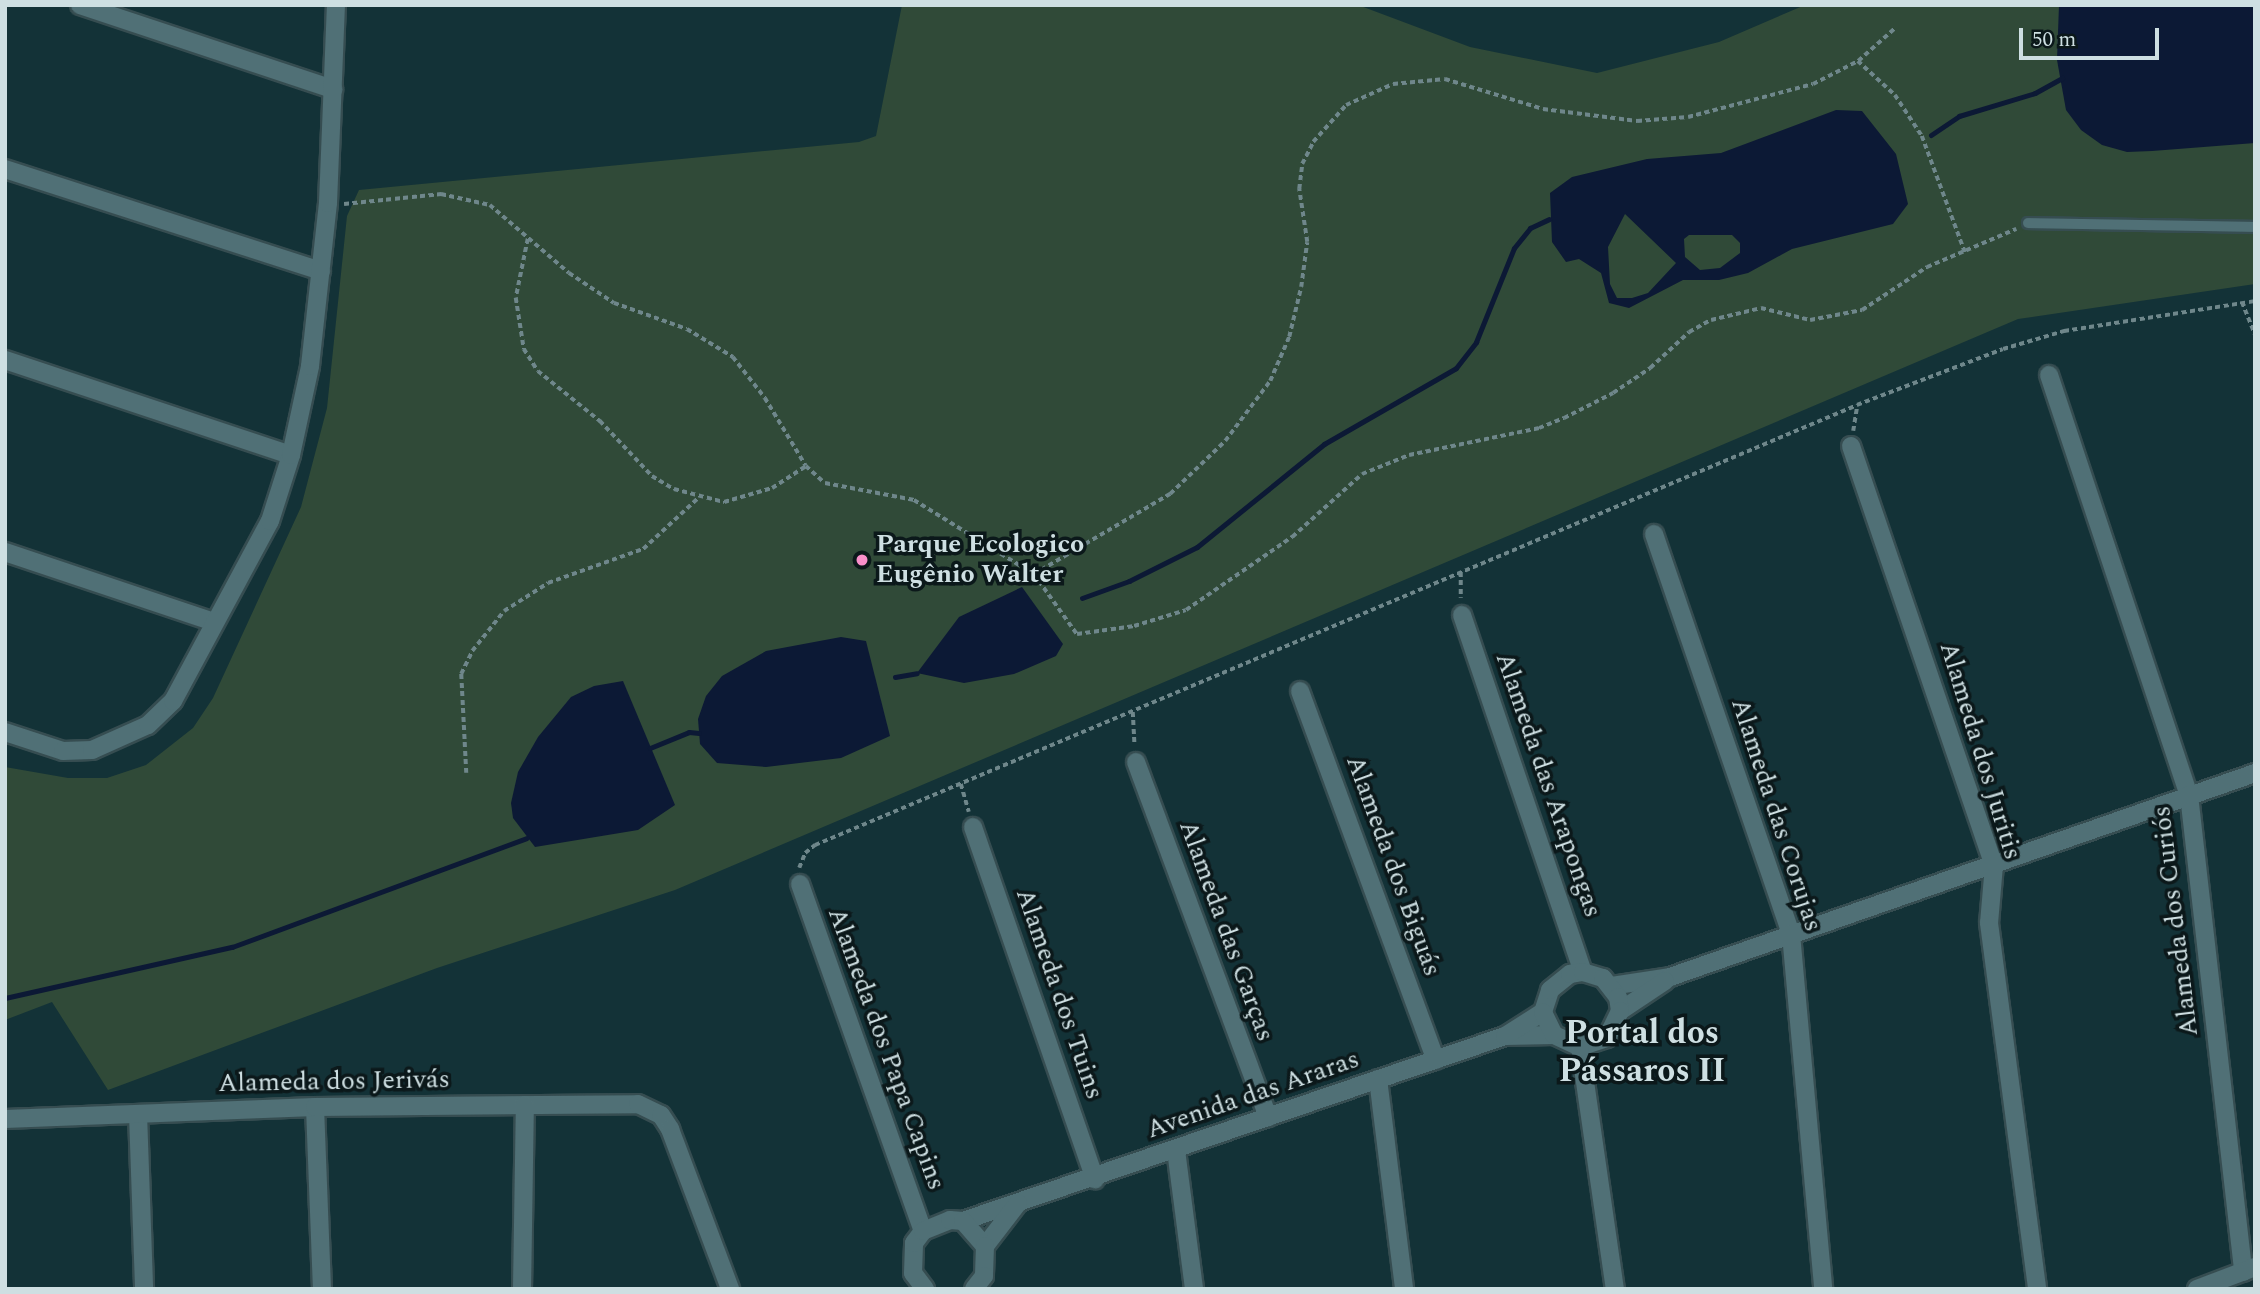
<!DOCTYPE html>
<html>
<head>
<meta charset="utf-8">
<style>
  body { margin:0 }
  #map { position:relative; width:2260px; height:1294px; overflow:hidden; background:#133237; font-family:Spectral,serif }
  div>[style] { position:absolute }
  .green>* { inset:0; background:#304a38 }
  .water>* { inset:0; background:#0c1935 }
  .stream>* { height:5px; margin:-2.5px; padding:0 2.5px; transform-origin:2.5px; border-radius:2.5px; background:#0c1935 }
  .path>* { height:3.5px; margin-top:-1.75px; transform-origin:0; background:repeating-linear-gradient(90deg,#6f878b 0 5px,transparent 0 8.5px) }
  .roads { filter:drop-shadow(2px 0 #364d51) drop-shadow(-2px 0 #364d51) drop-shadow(0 2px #364d51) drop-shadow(0 -2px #364d51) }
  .lane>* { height:10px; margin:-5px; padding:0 5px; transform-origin:5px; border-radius:5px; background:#507076 }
  .street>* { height:18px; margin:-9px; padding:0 9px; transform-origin:9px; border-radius:9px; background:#507076 }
  .dots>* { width:19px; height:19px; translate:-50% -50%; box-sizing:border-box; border:4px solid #0b181a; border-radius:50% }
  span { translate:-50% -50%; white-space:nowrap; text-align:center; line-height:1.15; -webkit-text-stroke:7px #0b181a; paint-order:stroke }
  .poi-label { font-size:26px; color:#cedfe2; font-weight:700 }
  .left { translate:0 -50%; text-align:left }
  .street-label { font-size:26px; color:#cedfe2 }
  .district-label { font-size:33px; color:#cedfe2; font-weight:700 }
  .frame { position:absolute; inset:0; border:7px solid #cedfe2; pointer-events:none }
  .scale { position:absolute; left:2019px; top:28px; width:140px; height:32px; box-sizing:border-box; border:4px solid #cedfe2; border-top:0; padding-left:9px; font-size:21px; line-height:24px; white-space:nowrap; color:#cedfe2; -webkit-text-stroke:5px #0b181a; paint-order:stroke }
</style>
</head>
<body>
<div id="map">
  <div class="green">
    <i style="clip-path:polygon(902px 5px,1358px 5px,1470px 47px,1597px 73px,1719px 42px,1805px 5px,2255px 5px,2255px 284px,2018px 319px,675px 890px,437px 968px,108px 1090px,52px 1002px,5px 1020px,5px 767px,68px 778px,107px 778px,146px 765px,193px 728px,213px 698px,301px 507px,327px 408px,347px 216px,359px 190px,859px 142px,876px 136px)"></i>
  </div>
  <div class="water">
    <i style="clip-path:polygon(2059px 5px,2255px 5px,2255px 143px,2152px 151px,2127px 152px,2102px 145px,2081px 130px,2066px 110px,2057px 60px)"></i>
    <i style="clip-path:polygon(evenodd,1836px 110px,1862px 111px,1896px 154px,1908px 204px,1893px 224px,1792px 249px,1748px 273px,1719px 280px,1683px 280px,1629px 308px,1609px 303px,1601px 273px,1579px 259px,1566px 262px,1552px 242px,1550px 193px,1572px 177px,1647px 159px,1721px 153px,1836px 110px,1625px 214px,1676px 263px,1648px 293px,1632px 298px,1617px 298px,1610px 284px,1608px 247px,1625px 214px,1836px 110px,1689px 235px,1732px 235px,1740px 243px,1740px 253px,1720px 268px,1700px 270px,1685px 257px,1684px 239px,1689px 235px)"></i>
    <i style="clip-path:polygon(1022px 587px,1063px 644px,1056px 656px,1014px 674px,964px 683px,917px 673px,959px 617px)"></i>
    <i style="clip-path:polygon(841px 637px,866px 641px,890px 736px,841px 758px,766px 767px,717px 763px,700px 744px,698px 719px,706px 696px,722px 676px,766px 651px)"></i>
    <i style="clip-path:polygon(623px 681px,675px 805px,638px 830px,535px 847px,513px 818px,511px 803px,518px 772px,538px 737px,571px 697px,594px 686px)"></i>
  </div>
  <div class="stream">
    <i style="left:1931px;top:135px;width:34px;rotate:-34deg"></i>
    <i style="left:1959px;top:116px;width:79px;rotate:-16.8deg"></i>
    <i style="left:2035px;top:93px;width:31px;rotate:-29deg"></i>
    <i style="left:1082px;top:598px;width:50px;rotate:-19.9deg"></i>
    <i style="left:1129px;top:581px;width:76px;rotate:-26.6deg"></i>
    <i style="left:1197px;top:547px;width:164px;rotate:-39deg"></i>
    <i style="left:1324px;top:444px;width:152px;rotate:-29.9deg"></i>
    <i style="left:1456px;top:368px;width:33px;rotate:-52deg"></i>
    <i style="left:1476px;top:342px;width:101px;rotate:-68deg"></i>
    <i style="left:1514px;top:248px;width:26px;rotate:-51deg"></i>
    <i style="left:1530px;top:228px;width:21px;rotate:-25deg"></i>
    <i style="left:895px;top:677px;width:22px;rotate:-10deg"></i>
    <i style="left:650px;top:748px;width:42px;rotate:-22.3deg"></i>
    <i style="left:689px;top:732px;width:10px;rotate:6deg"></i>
    <i style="left:5px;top:998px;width:233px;rotate:-12.7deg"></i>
    <i style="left:232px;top:947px;width:314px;rotate:-20.3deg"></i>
  </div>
  <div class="path">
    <i style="left:1858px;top:61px;width:50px;rotate:42.6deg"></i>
    <i style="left:1895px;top:95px;width:49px;rotate:56.6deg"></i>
    <i style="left:1922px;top:136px;width:124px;rotate:69.7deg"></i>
    <i style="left:344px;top:204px;width:98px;rotate:-5.9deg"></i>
    <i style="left:441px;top:194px;width:50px;rotate:12.7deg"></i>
    <i style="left:490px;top:205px;width:104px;rotate:40.7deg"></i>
    <i style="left:569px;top:273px;width:54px;rotate:33.7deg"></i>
    <i style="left:614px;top:303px;width:77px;rotate:19.6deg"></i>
    <i style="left:687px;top:329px;width:54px;rotate:31.3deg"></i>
    <i style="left:733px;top:357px;width:52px;rotate:52deg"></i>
    <i style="left:765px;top:398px;width:79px;rotate:58.9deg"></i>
    <i style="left:806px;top:466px;width:25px;rotate:42deg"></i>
    <i style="left:825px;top:483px;width:91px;rotate:10.8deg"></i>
    <i style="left:914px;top:500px;width:141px;rotate:31.7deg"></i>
    <i style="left:1034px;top:574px;width:74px;rotate:54.4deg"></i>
    <i style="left:1077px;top:634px;width:58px;rotate:-8deg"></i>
    <i style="left:1134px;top:626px;width:54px;rotate:-17.1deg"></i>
    <i style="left:1186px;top:610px;width:129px;rotate:-34.6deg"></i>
    <i style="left:1292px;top:537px;width:94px;rotate:-42deg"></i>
    <i style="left:1362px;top:474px;width:51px;rotate:-22deg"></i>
    <i style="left:1409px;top:455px;width:133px;rotate:-11.7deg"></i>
    <i style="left:1539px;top:428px;width:27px;rotate:-22deg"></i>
    <i style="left:1564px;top:418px;width:55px;rotate:-27deg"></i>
    <i style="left:1613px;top:393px;width:45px;rotate:-34deg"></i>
    <i style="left:1650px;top:368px;width:53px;rotate:-42.7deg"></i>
    <i style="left:1689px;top:332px;width:25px;rotate:-29deg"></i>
    <i style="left:1711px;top:320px;width:51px;rotate:-13.5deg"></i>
    <i style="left:1761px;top:308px;width:50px;rotate:13.8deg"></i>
    <i style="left:1810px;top:320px;width:53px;rotate:-10.9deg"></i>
    <i style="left:1862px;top:310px;width:78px;rotate:-33.5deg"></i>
    <i style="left:1927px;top:267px;width:97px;rotate:-23.1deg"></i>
    <i style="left:528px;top:239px;width:60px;rotate:101.5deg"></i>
    <i style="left:516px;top:298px;width:52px;rotate:81.1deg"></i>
    <i style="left:524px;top:349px;width:26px;rotate:58deg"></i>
    <i style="left:538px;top:371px;width:80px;rotate:38.9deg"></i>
    <i style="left:600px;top:421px;width:76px;rotate:46.6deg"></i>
    <i style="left:652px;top:476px;width:26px;rotate:31deg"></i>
    <i style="left:674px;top:489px;width:52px;rotate:14.6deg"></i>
    <i style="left:724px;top:502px;width:50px;rotate:-16.3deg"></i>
    <i style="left:772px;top:488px;width:40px;rotate:-32.9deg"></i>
    <i style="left:2242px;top:302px;width:35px;rotate:68deg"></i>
    <i style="left:1853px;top:431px;width:26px;rotate:-81deg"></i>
    <i style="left:1461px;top:572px;width:26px;rotate:90deg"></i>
    <i style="left:1034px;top:574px;width:158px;rotate:-30.5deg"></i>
    <i style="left:1170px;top:494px;width:76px;rotate:-43.9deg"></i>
    <i style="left:1225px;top:441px;width:75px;rotate:-53.1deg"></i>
    <i style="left:1270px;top:381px;width:48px;rotate:-66.6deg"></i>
    <i style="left:1289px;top:337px;width:51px;rotate:-76.5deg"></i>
    <i style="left:1301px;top:287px;width:45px;rotate:-82.4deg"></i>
    <i style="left:1307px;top:242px;width:54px;rotate:-98.6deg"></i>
    <i style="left:1299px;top:189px;width:25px;rotate:-83deg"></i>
    <i style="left:1302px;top:164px;width:25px;rotate:-63deg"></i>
    <i style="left:1313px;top:142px;width:50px;rotate:-48.3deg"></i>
    <i style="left:1346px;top:105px;width:51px;rotate:-24.1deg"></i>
    <i style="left:1393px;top:84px;width:52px;rotate:-5.5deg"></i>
    <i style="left:1445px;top:79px;width:102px;rotate:17deg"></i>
    <i style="left:1543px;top:109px;width:95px;rotate:7.3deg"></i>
    <i style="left:1637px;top:121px;width:51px;rotate:-4.5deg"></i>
    <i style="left:1688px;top:117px;width:129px;rotate:-14.8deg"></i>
    <i style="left:1813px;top:84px;width:51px;rotate:-27.1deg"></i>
    <i style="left:1858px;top:61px;width:50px;rotate:-41.7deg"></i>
    <i style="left:1133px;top:712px;width:33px;rotate:87deg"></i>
    <i style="left:466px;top:773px;width:99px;rotate:-92.9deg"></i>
    <i style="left:461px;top:674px;width:25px;rotate:-64deg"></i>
    <i style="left:472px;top:651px;width:51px;rotate:-51.3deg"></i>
    <i style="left:504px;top:611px;width:52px;rotate:-32.5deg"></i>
    <i style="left:548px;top:583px;width:101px;rotate:-19.7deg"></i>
    <i style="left:643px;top:549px;width:75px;rotate:-42.8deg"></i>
    <i style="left:961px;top:784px;width:29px;rotate:74deg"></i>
    <i style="left:799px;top:868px;width:16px;rotate:-68deg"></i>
    <i style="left:805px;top:853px;width:13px;rotate:-39deg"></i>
    <i style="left:815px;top:845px;width:1131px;rotate:-22.89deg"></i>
    <i style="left:1857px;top:405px;width:156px;rotate:-21deg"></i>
    <i style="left:2003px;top:349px;width:64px;rotate:-16.4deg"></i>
    <i style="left:2064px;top:331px;width:193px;rotate:-8.9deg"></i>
  </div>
  <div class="roads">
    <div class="lane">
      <i style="left:2028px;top:223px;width:227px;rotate:1deg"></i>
    </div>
    <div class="street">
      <i style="left:80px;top:5px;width:267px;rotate:18.4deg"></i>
      <i style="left:5px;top:169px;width:332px;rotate:17.9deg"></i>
      <i style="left:5px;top:360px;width:301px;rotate:18.4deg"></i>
      <i style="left:2049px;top:375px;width:443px;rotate:71.6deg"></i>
      <i style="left:2189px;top:795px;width:480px;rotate:83.5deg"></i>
      <i style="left:1851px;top:446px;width:443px;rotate:71.2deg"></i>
      <i style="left:1994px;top:865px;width:58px;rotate:94.9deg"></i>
      <i style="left:1989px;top:923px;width:369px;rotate:82.5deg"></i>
      <i style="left:1654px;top:534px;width:423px;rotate:71.1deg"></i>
      <i style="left:1791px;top:934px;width:356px;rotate:84.8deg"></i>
      <i style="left:5px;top:552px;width:220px;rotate:18.5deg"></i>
      <i style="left:1462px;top:615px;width:377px;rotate:71.3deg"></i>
      <i style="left:1300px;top:691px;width:393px;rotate:69.8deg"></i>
      <i style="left:5px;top:732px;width:61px;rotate:18.1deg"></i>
      <i style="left:63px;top:751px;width:29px;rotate:-2deg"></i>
      <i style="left:92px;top:750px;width:61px;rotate:-24.1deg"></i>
      <i style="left:148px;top:725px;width:35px;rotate:-44deg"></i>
      <i style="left:173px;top:701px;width:204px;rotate:-61.7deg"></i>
      <i style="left:270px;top:521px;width:69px;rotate:-72.3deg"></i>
      <i style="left:291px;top:455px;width:91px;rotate:-77.9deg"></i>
      <i style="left:310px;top:366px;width:164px;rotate:-83.7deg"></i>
      <i style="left:328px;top:203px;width:198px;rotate:-87.7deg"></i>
      <i style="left:1136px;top:762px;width:379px;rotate:69.6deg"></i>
      <i style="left:973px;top:827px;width:373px;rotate:70.9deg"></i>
      <i style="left:800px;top:884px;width:368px;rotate:70.5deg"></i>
      <i style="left:1611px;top:986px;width:60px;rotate:-8.7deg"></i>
      <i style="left:1670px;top:977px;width:620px;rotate:-19.22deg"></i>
      <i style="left:1620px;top:1011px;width:54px;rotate:-33.7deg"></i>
      <i style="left:1505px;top:1036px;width:49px;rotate:-1.2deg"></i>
      <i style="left:1580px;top:1047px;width:245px;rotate:81.8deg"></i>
      <i style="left:1378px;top:1079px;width:212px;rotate:82.9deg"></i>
      <i style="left:315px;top:1107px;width:182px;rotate:87.8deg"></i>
      <i style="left:138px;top:1114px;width:175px;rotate:88deg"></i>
      <i style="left:5px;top:1119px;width:310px;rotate:-2.2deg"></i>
      <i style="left:315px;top:1107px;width:323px;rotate:-0.5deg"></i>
      <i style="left:638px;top:1104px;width:25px;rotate:26deg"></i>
      <i style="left:661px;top:1115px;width:17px;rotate:57deg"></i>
      <i style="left:670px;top:1129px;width:171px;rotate:69.4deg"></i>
      <i style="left:1176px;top:1150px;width:140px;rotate:82.6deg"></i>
      <i style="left:963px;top:1221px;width:573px;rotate:-18.85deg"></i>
      <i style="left:1505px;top:1036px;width:45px;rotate:-32.3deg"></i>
      <i style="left:1543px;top:1012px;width:23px;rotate:-72deg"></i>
      <i style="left:1550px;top:990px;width:26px;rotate:-39deg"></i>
      <i style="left:1570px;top:974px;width:13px;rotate:-9deg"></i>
      <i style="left:1583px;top:972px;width:21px;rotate:17deg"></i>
      <i style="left:1603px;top:978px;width:24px;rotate:52deg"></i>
      <i style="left:1618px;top:997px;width:14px;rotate:82deg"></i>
      <i style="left:1620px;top:1011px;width:30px;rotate:116deg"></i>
      <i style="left:1607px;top:1038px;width:28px;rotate:162deg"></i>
      <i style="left:1580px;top:1047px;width:29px;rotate:-155deg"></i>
      <i style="left:1554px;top:1035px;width:25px;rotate:-116deg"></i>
      <i style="left:985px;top:1246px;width:54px;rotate:-52.5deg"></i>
      <i style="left:522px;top:1289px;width:184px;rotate:-89.1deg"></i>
      <i style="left:925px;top:1289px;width:20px;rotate:-127deg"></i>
      <i style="left:913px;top:1273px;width:30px;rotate:-88deg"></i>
      <i style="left:914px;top:1243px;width:15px;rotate:-53deg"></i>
      <i style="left:923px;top:1231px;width:29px;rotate:-22deg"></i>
      <i style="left:950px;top:1220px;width:13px;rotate:4deg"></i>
      <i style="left:963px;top:1221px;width:33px;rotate:49deg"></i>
      <i style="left:985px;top:1246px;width:30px;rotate:92deg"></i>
      <i style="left:984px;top:1276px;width:16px;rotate:128deg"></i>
      <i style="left:2197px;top:1289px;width:62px;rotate:-20.8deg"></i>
    </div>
  </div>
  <div class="dots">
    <i style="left:862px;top:560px;background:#f98fca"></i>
  </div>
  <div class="poi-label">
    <span class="left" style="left:876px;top:560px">Parque Ecologico<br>Eugênio Walter</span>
  </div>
  <div class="street-label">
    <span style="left:1980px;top:751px;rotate:73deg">Alameda dos Juritis</span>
    <span style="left:1548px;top:785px;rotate:71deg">Alameda das Arapongas</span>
    <span style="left:1776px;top:815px;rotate:72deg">Alameda das Corujas</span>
    <span style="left:1393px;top:866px;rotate:70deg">Alameda dos Biguás</span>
    <span style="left:2176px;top:921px;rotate:-97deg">Alameda dos Curiós</span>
    <span style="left:1226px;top:931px;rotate:70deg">Alameda das Garças</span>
    <span style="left:1059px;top:994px;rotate:71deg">Alameda dos Tuins</span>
    <span style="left:886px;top:1049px;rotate:70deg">Alameda dos Papa Capins</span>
    <span style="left:334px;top:1082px;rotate:-1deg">Alameda dos Jerivás</span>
    <span style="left:1253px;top:1095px;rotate:-19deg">Avenida das Araras</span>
  </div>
  <div class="district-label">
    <span style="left:1642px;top:1053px">Portal dos<br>Pássaros II</span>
  </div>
  <div class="frame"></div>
  <div class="scale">50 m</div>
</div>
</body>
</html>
